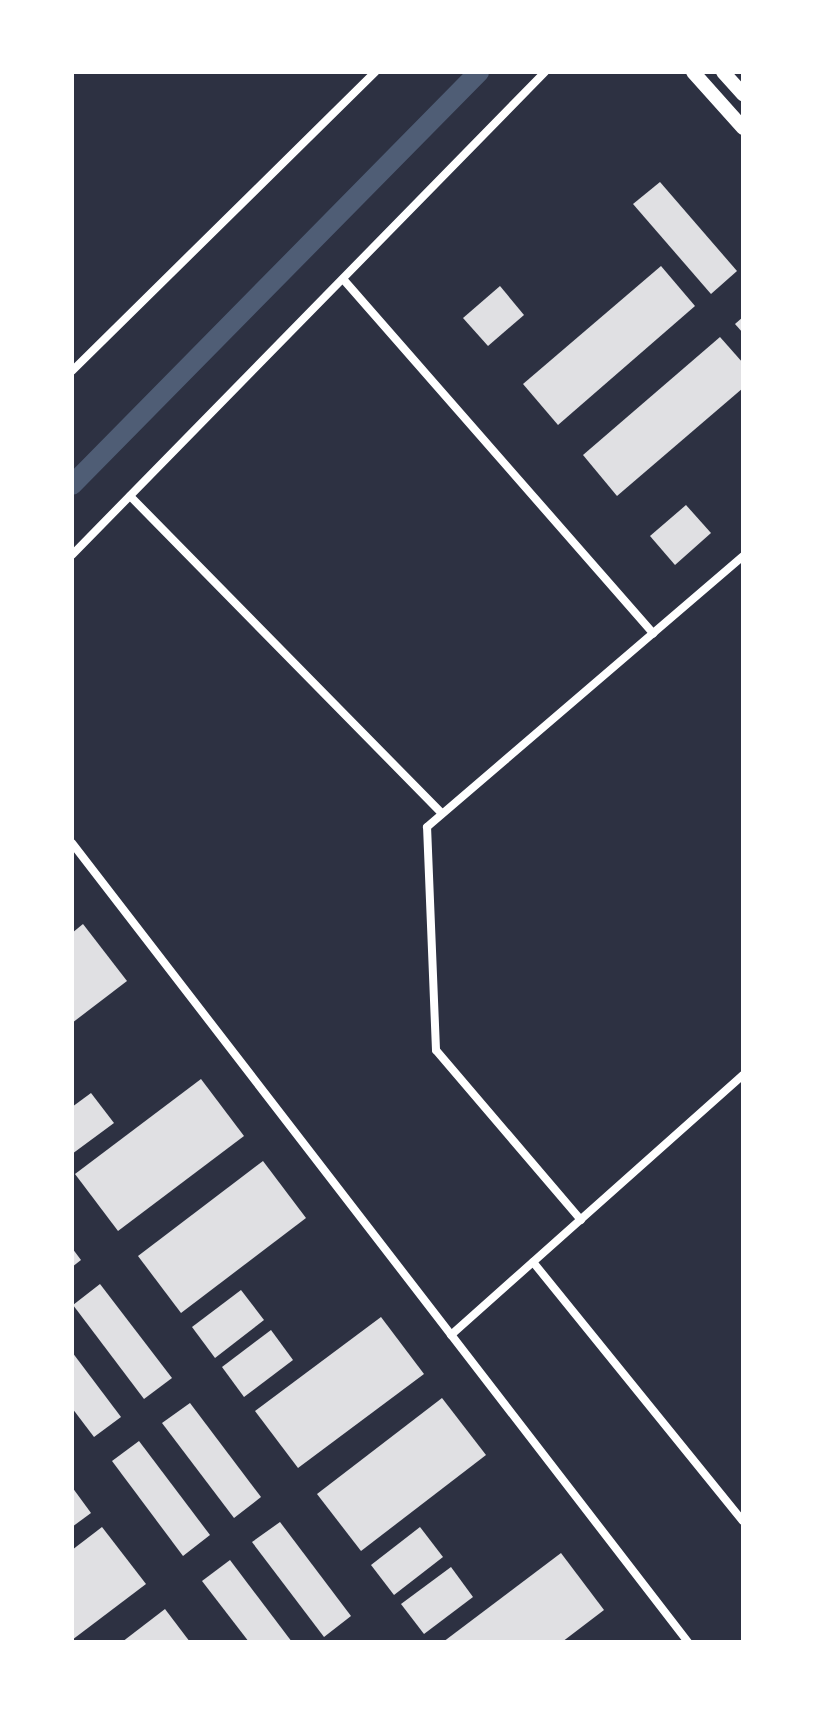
<!DOCTYPE html>
<html>
<head>
<meta charset="utf-8">
<style>
  body { margin:0 }
  #map { position:relative; width:815px; height:1714px; overflow:hidden; background:#2d3142; font-family:Poppins,sans-serif }
  div>[style] { position:absolute }
  .canal>* { height:20px; margin:-10px; padding:0 10px; transform-origin:10px; border-radius:10px; background:#4f5d75 }
  .building>* { inset:0; background:#e0e0e3 }
  .minor>* { height:8px; margin:-4px; padding:0 4px; transform-origin:4px; border-radius:4px; background:#fff }
  .secondary>* { height:14px; margin:-7px; padding:0 7px; transform-origin:7px; border-radius:7px; background:#fff }
  span { translate:-50% -50%; white-space:nowrap; text-align:center; line-height:1.15; -webkit-text-stroke:6px #fff; paint-order:stroke }
  .frame { position:absolute; inset:0; border:74px solid #fff; pointer-events:none }
</style>
</head>
<body>
<div id="map">
  <div class="canal">
    <i style="left:72px;top:485px;width:580px;rotate:-45.42deg"></i>
  </div>
  <div class="building">
    <i style="clip-path:polygon(660px 182px,737px 271px,711px 294px,633px 204px)"></i>
    <i style="clip-path:polygon(661px 266px,695px 306px,558px 425px,523px 384px)"></i>
    <i style="clip-path:polygon(500px 286px,524px 315px,488px 346px,463px 318px)"></i>
    <i style="clip-path:polygon(743px 317px,743px 333px,735px 324px)"></i>
    <i style="clip-path:polygon(720px 337px,743px 363px,743px 388px,617px 496px,583px 455px)"></i>
    <i style="clip-path:polygon(686px 505px,711px 533px,675px 565px,650px 536px)"></i>
    <i style="clip-path:polygon(83px 924px,127px 981px,72px 1023px,72px 933px)"></i>
    <i style="clip-path:polygon(201px 1079px,244px 1136px,118px 1231px,75px 1174px)"></i>
    <i style="clip-path:polygon(91px 1093px,114px 1123px,72px 1154px,72px 1107px)"></i>
    <i style="clip-path:polygon(263px 1161px,306px 1218px,181px 1313px,138px 1256px)"></i>
    <i style="clip-path:polygon(72px 1248px,81px 1260px,72px 1267px)"></i>
    <i style="clip-path:polygon(100px 1284px,172px 1378px,144px 1399px,73px 1305px)"></i>
    <i style="clip-path:polygon(241px 1290px,264px 1320px,215px 1358px,192px 1327px)"></i>
    <i style="clip-path:polygon(381px 1317px,424px 1374px,298px 1468px,255px 1411px)"></i>
    <i style="clip-path:polygon(271px 1330px,293px 1360px,244px 1397px,222px 1367px)"></i>
    <i style="clip-path:polygon(72px 1352px,121px 1417px,94px 1437px,72px 1408px)"></i>
    <i style="clip-path:polygon(442px 1398px,486px 1455px,361px 1551px,317px 1494px)"></i>
    <i style="clip-path:polygon(190px 1403px,261px 1497px,234px 1518px,162px 1423px)"></i>
    <i style="clip-path:polygon(139px 1441px,210px 1535px,183px 1556px,112px 1461px)"></i>
    <i style="clip-path:polygon(72px 1487px,91px 1513px,72px 1527px)"></i>
    <i style="clip-path:polygon(280px 1522px,351px 1616px,324px 1637px,252px 1542px)"></i>
    <i style="clip-path:polygon(102px 1527px,146px 1584px,72px 1640px,72px 1550px)"></i>
    <i style="clip-path:polygon(420px 1527px,443px 1557px,394px 1595px,371px 1565px)"></i>
    <i style="clip-path:polygon(561px 1553px,604px 1610px,562px 1642px,443px 1642px)"></i>
    <i style="clip-path:polygon(230px 1560px,292px 1642px,249px 1642px,202px 1581px)"></i>
    <i style="clip-path:polygon(451px 1567px,473px 1597px,424px 1634px,401px 1604px)"></i>
    <i style="clip-path:polygon(165px 1609px,190px 1642px,122px 1642px)"></i>
  </div>
  <div class="minor">
    <i style="left:343px;top:279px;width:471px;rotate:48.8deg"></i>
    <i style="left:72px;top:371px;width:426px;rotate:-44.6deg"></i>
    <i style="left:130px;top:496px;width:445px;rotate:45.5deg"></i>
    <i style="left:72px;top:555px;width:676px;rotate:-45.6deg"></i>
    <i style="left:72px;top:843px;width:1009px;rotate:52.37deg"></i>
    <i style="left:581px;top:1220px;width:223px;rotate:-130.5deg"></i>
    <i style="left:436px;top:1050px;width:223px;rotate:-92.3deg"></i>
    <i style="left:427px;top:827px;width:416px;rotate:-40.6deg"></i>
    <i style="left:533px;top:1262px;width:333px;rotate:51deg"></i>
    <i style="left:451px;top:1335px;width:391px;rotate:-41.7deg"></i>
  </div>
  <div class="secondary">
    <i style="left:693px;top:72px;width:75px;rotate:48.2deg"></i>
    <i style="left:723px;top:72px;width:30px;rotate:48deg"></i>
  </div>
  <div class="frame"></div>
</div>
</body>
</html>
